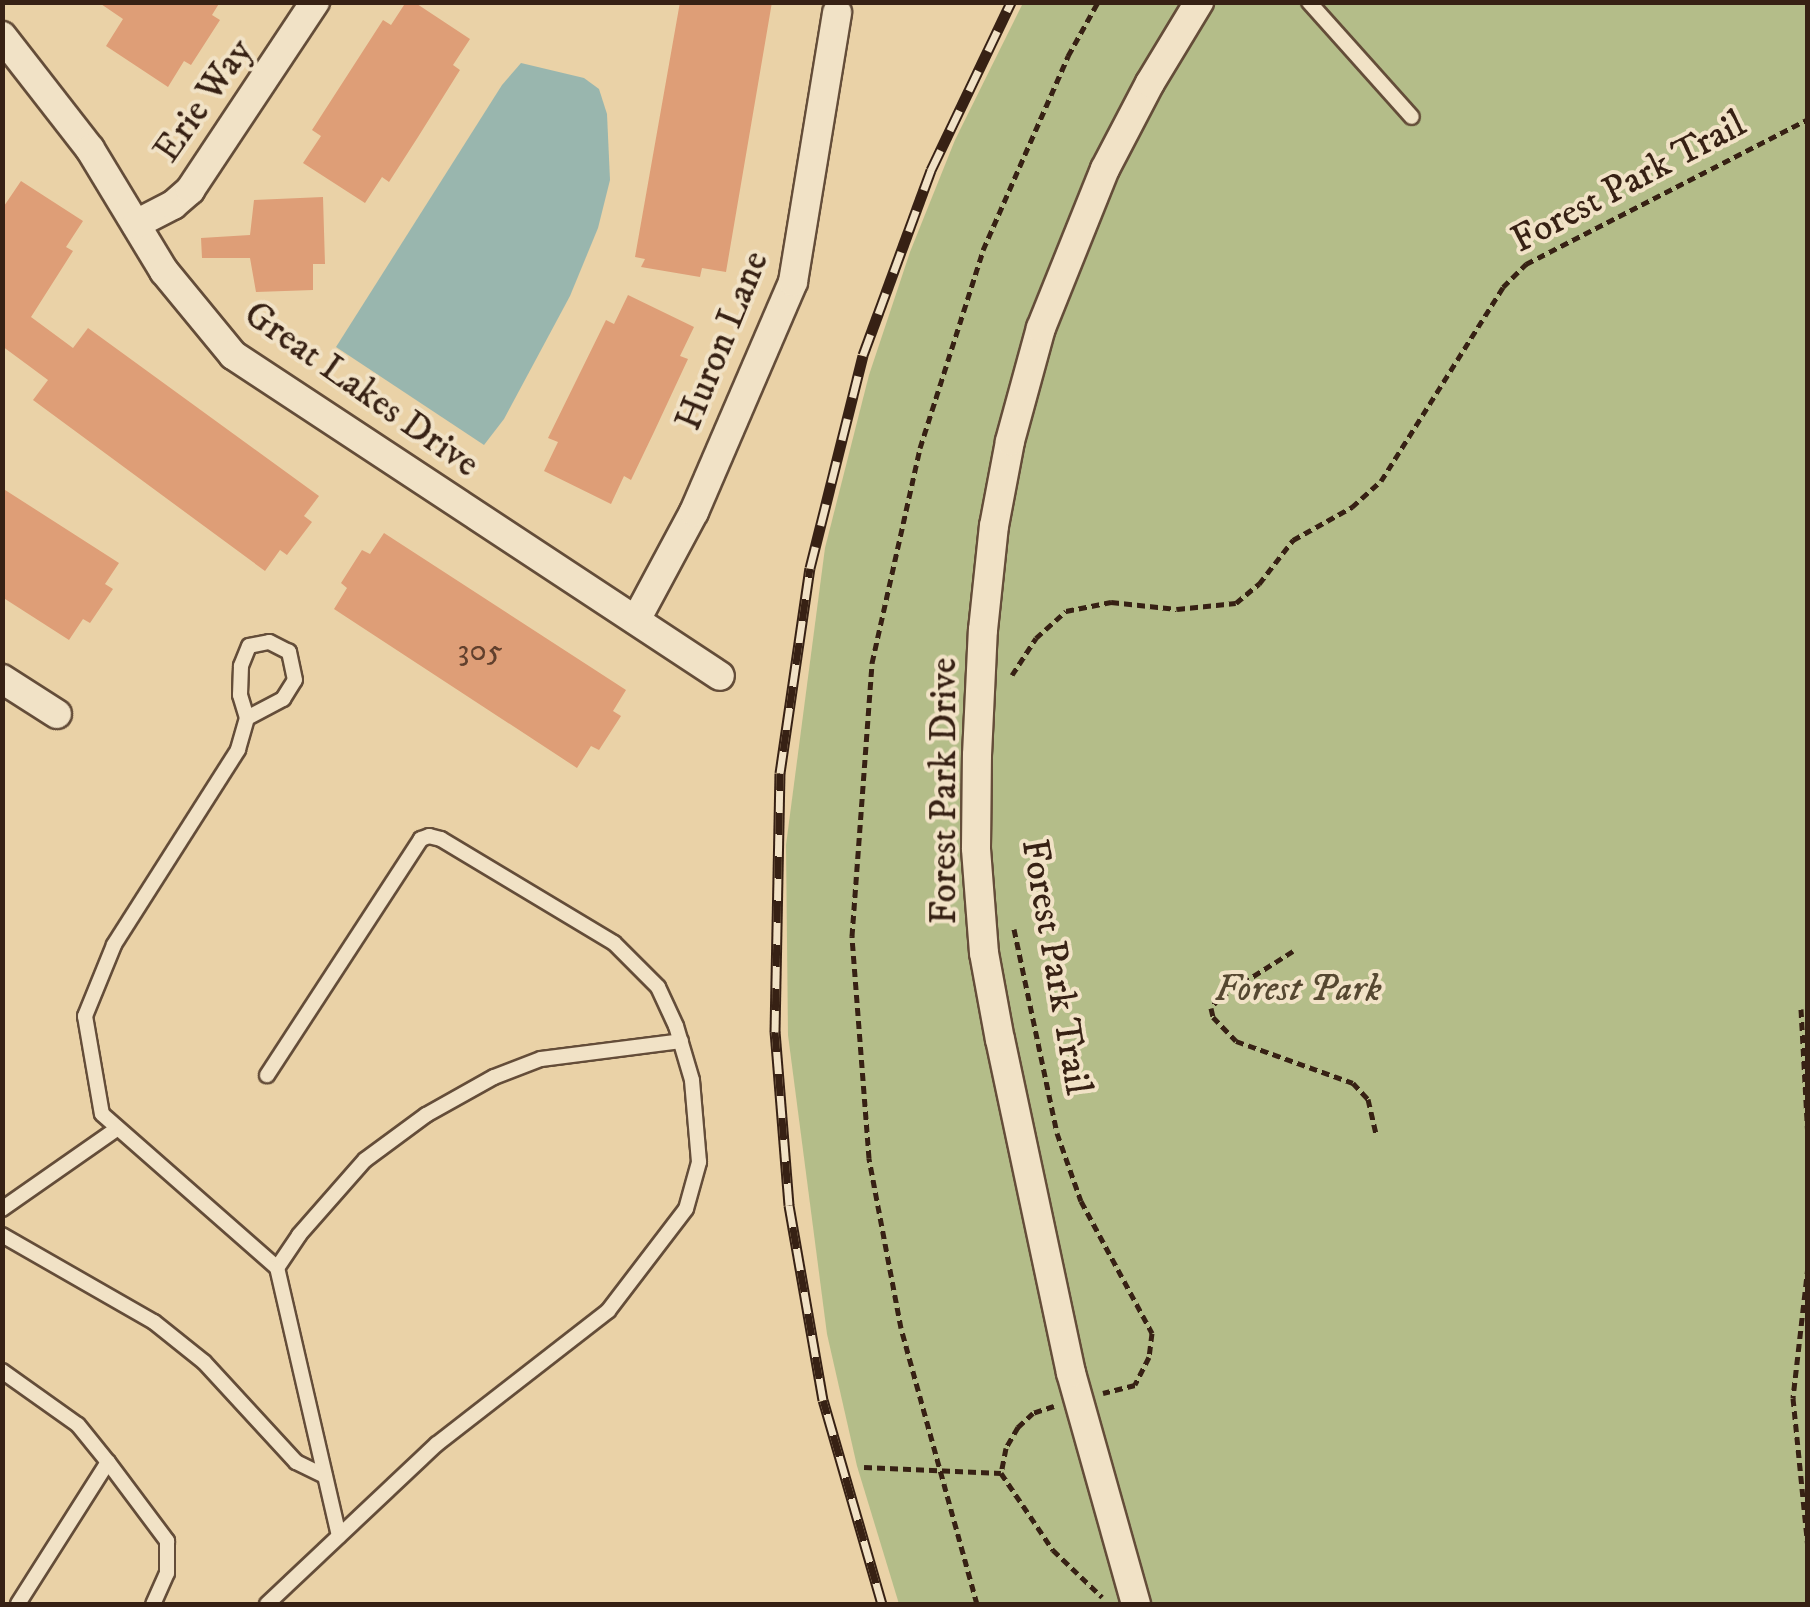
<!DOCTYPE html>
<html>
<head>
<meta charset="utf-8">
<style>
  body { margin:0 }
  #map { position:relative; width:1810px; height:1607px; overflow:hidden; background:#ead2a7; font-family:"IM FELL DW Pica",serif }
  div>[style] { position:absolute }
  .green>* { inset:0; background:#b4bd89 }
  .water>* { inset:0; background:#99b6ae }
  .building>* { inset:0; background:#de9e77 }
  .path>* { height:5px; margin-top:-2.5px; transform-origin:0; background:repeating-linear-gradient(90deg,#372114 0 8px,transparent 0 13px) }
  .roads { filter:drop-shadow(2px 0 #644d39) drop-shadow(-2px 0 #644d39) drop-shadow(0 2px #644d39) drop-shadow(0 -2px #644d39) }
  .lane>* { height:14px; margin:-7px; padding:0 7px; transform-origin:7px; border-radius:7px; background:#f1e2c6 }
  .street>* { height:28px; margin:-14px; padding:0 14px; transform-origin:14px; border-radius:14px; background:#f1e2c6 }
  .rail>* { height:11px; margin-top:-5.5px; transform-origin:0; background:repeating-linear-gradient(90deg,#f1e2c6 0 22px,#372114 0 44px); box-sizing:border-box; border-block:2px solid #372114 }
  span { translate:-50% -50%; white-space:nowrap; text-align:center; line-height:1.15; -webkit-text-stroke:8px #f1e2c6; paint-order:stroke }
  .number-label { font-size:32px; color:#61402d }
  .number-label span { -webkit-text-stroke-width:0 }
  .street-label { font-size:38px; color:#372114 }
  .park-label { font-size:38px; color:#564831; font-style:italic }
  .frame { position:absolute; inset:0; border:5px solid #372114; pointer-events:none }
</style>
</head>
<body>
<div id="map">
  <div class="green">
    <i style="clip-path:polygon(1023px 3px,1807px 3px,1807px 1604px,899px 1604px,857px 1466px,827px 1334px,788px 1035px,786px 845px,825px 548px,869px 375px,910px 252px,955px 140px)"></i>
  </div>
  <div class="water">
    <i style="clip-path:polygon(521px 63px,584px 78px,599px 89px,607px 114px,610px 180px,598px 228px,570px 296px,504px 419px,484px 445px,336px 347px,502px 85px)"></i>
  </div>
  <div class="building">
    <i style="clip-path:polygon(98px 2px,220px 2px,212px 15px,220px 20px,191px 65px,184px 61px,168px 87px,106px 46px,123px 19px)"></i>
    <i style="clip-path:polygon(406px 2px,414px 2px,470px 39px,453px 65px,460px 70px,418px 137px,389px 182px,382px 177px,365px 203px,303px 163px,321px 136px,312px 130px,383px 20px,391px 25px)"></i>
    <i style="clip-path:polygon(680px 2px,772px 2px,726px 272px,702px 268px,700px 277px,641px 267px,645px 259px,635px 257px)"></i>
    <i style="clip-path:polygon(21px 181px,83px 221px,66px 247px,73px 251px,31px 317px,73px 348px,88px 328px,319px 496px,304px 516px,312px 522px,287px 555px,280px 550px,265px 571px,33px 400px,48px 380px,2px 346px,2px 209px)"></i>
    <i style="clip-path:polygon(323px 197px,325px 264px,313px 264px,313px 290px,256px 292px,250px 258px,202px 258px,201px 238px,250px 235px,254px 200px)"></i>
    <i style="clip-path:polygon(628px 295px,694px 327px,680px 356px,688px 359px,654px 432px,631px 480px,624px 476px,611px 504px,544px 471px,558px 442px,548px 438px,606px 320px,614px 324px)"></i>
    <i style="clip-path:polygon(2px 488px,119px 563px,105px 584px,113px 589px,90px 623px,83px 619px,69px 640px,2px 597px)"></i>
    <i style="clip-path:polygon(384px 533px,626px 690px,613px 711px,621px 716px,599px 750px,591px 746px,577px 768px,334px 609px,347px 588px,341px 583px,362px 550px,370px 554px)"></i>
  </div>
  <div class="path">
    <i style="left:1012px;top:675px;width:44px;rotate:-57deg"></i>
    <i style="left:1036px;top:638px;width:40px;rotate:-42deg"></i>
    <i style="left:1066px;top:611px;width:46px;rotate:-11.3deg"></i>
    <i style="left:1111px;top:602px;width:66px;rotate:6.1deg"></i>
    <i style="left:1177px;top:609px;width:59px;rotate:-5.8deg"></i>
    <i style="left:1236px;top:603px;width:30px;rotate:-40deg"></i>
    <i style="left:1259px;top:584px;width:56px;rotate:-52.3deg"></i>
    <i style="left:1293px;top:540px;width:68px;rotate:-29.2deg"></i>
    <i style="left:1352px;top:507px;width:39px;rotate:-42deg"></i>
    <i style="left:1381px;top:481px;width:229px;rotate:-57.8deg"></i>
    <i style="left:1503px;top:287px;width:33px;rotate:-45deg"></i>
    <i style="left:1526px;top:264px;width:317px;rotate:-27.2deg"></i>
    <i style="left:1014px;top:929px;width:208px;rotate:78.1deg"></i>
    <i style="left:1057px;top:1133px;width:72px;rotate:70.6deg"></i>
    <i style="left:1081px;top:1201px;width:150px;rotate:61.7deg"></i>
    <i style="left:1152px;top:1333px;width:24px;rotate:97deg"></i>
    <i style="left:1149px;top:1357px;width:31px;rotate:117deg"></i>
    <i style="left:1135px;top:1385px;width:33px;rotate:166deg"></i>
    <i style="left:1293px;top:951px;width:88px;rotate:147.6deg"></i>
    <i style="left:1219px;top:998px;width:13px;rotate:129deg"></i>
    <i style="left:1211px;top:1008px;width:9px;rotate:77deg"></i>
    <i style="left:1213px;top:1017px;width:33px;rotate:46deg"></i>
    <i style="left:1236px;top:1041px;width:124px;rotate:19.7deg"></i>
    <i style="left:1353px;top:1083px;width:22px;rotate:47deg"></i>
    <i style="left:1368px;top:1099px;width:35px;rotate:77deg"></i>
    <i style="left:1801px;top:1009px;width:130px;rotate:86.9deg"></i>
    <i style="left:1808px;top:1266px;width:133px;rotate:96.5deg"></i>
    <i style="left:1793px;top:1398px;width:150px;rotate:84.3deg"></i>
    <i style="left:1054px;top:1406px;width:22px;rotate:162deg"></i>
    <i style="left:1033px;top:1413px;width:21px;rotate:137deg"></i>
    <i style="left:1018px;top:1427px;width:24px;rotate:120deg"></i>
    <i style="left:1006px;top:1448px;width:25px;rotate:101deg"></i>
    <i style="left:1001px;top:1473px;width:93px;rotate:56deg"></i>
    <i style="left:1053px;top:1550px;width:68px;rotate:43.8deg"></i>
    <i style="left:864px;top:1467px;width:137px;rotate:2.5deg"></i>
    <i style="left:977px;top:1604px;width:286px;rotate:-105.4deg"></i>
    <i style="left:901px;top:1328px;width:173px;rotate:-100.7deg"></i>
    <i style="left:869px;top:1158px;width:223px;rotate:-94.4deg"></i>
    <i style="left:852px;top:936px;width:274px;rotate:-85.8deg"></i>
    <i style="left:872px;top:663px;width:220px;rotate:-77.4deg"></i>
    <i style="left:920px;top:448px;width:208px;rotate:-72.3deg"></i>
    <i style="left:983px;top:250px;width:212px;rotate:-66.3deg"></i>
    <i style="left:1068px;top:56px;width:62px;rotate:-60.9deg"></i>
  </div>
  <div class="roads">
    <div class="lane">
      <i style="left:1309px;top:2px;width:154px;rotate:48.2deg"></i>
      <i style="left:247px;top:718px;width:41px;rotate:-27.8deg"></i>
      <i style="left:283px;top:699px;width:22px;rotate:-58deg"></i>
      <i style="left:295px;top:680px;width:29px;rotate:-102deg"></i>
      <i style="left:289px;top:652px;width:22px;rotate:-153deg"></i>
      <i style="left:269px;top:642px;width:20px;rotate:169deg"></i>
      <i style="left:249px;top:646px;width:22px;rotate:112deg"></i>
      <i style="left:241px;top:666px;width:29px;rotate:92deg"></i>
      <i style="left:240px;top:695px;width:24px;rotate:73deg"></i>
      <i style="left:247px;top:718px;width:33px;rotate:106deg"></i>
      <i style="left:238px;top:750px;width:231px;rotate:122.5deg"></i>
      <i style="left:114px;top:945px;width:77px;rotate:112.2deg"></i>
      <i style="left:85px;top:1016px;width:99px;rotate:80.2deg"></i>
      <i style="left:102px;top:1114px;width:233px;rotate:41.3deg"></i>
      <i style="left:2px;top:1209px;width:141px;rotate:-34.9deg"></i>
      <i style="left:2px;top:1235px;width:175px;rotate:29.8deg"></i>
      <i style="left:154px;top:1322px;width:64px;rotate:38.7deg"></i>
      <i style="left:204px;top:1362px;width:136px;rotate:47.4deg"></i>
      <i style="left:296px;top:1462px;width:32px;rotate:26deg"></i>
      <i style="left:2px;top:1371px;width:93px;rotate:35.4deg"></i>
      <i style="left:78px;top:1425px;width:48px;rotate:51deg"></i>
      <i style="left:108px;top:1462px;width:168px;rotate:122.4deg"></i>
      <i style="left:108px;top:1462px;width:99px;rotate:53.2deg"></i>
      <i style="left:167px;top:1541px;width:32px;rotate:90deg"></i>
      <i style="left:167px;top:1573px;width:34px;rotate:114deg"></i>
      <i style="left:339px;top:1536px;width:275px;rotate:-103deg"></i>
      <i style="left:277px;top:1268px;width:40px;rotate:-56deg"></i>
      <i style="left:299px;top:1235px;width:100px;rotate:-48.7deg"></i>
      <i style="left:365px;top:1160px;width:76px;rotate:-36.4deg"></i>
      <i style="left:426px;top:1115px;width:78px;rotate:-29.2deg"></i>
      <i style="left:494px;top:1077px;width:50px;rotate:-21deg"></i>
      <i style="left:541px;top:1059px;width:141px;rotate:-7.3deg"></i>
      <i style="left:267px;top:1604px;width:233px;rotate:-43.3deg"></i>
      <i style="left:437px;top:1444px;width:217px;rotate:-37.9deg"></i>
      <i style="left:608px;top:1311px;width:128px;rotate:-52.6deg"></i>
      <i style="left:686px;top:1209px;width:49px;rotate:-74.5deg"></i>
      <i style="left:699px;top:1162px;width:82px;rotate:-94.9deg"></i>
      <i style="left:692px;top:1080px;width:56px;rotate:-106.5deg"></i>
      <i style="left:676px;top:1026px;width:43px;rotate:-114.8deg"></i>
      <i style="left:658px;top:987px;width:62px;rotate:-135deg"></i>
      <i style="left:614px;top:943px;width:202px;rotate:-149deg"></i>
      <i style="left:441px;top:839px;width:12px;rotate:-166deg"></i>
      <i style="left:429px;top:836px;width:9px;rotate:159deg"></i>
      <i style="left:421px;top:839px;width:282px;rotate:123.1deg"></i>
    </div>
    <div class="street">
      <i style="left:2px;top:36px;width:143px;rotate:52.1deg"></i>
      <i style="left:90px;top:149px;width:143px;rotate:58.8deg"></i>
      <i style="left:164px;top:271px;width:109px;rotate:50.6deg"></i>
      <i style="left:233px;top:355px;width:583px;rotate:33.39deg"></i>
      <i style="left:136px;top:224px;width:42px;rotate:-27.2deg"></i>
      <i style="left:173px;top:205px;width:23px;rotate:-41deg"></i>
      <i style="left:190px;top:190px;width:226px;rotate:-56.4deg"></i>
      <i style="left:636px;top:620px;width:123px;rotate:-61.8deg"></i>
      <i style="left:694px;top:512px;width:250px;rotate:-66.7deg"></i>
      <i style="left:793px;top:282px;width:273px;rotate:-80.7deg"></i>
      <i style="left:2px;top:679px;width:65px;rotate:32.5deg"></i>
      <i style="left:1136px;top:1604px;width:240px;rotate:-105.7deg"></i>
      <i style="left:1071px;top:1373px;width:340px;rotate:-102deg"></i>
      <i style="left:1000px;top:1040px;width:88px;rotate:-100.4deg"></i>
      <i style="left:984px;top:953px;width:105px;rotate:-94.4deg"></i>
      <i style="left:976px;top:848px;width:93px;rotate:-89.4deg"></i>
      <i style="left:977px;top:755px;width:125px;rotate:-87.3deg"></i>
      <i style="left:983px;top:630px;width:105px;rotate:-84deg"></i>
      <i style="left:994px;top:526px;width:86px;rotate:-79.3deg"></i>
      <i style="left:1010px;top:441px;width:117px;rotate:-74.7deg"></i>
      <i style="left:1041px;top:328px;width:171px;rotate:-68.1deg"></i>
      <i style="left:1105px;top:169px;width:97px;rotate:-62.4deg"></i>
      <i style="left:1150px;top:83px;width:95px;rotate:-58.8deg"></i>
    </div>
  </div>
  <div class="rail">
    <i style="left:882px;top:1604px;width:212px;rotate:-106.1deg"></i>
    <i style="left:823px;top:1400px;width:198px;rotate:-99.9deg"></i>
    <i style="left:789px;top:1205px;width:174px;rotate:-94.6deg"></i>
    <i style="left:775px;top:1032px;width:259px;rotate:-88.9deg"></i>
    <i style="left:780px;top:773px;width:207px;rotate:-81.7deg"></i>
    <i style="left:810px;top:568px;width:219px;rotate:-76deg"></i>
    <i style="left:863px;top:355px;width:197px;rotate:-69.8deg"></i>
    <i style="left:931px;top:170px;width:186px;rotate:-64.5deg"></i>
  </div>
  <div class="number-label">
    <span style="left:480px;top:651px">305</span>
  </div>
  <div class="street-label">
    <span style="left:204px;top:101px;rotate:-55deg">Erie Way</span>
    <span style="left:1629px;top:183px;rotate:-28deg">Forest Park Trail</span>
    <span style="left:723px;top:341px;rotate:-68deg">Huron Lane</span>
    <span style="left:361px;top:390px;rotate:35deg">Great Lakes Drive</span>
    <span style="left:945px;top:791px;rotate:-90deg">Forest Park Drive</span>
    <span style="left:1055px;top:967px;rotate:80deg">Forest Park Trail</span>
  </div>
  <div class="park-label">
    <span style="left:1298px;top:990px">Forest Park</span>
  </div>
  <div class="frame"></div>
</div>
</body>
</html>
